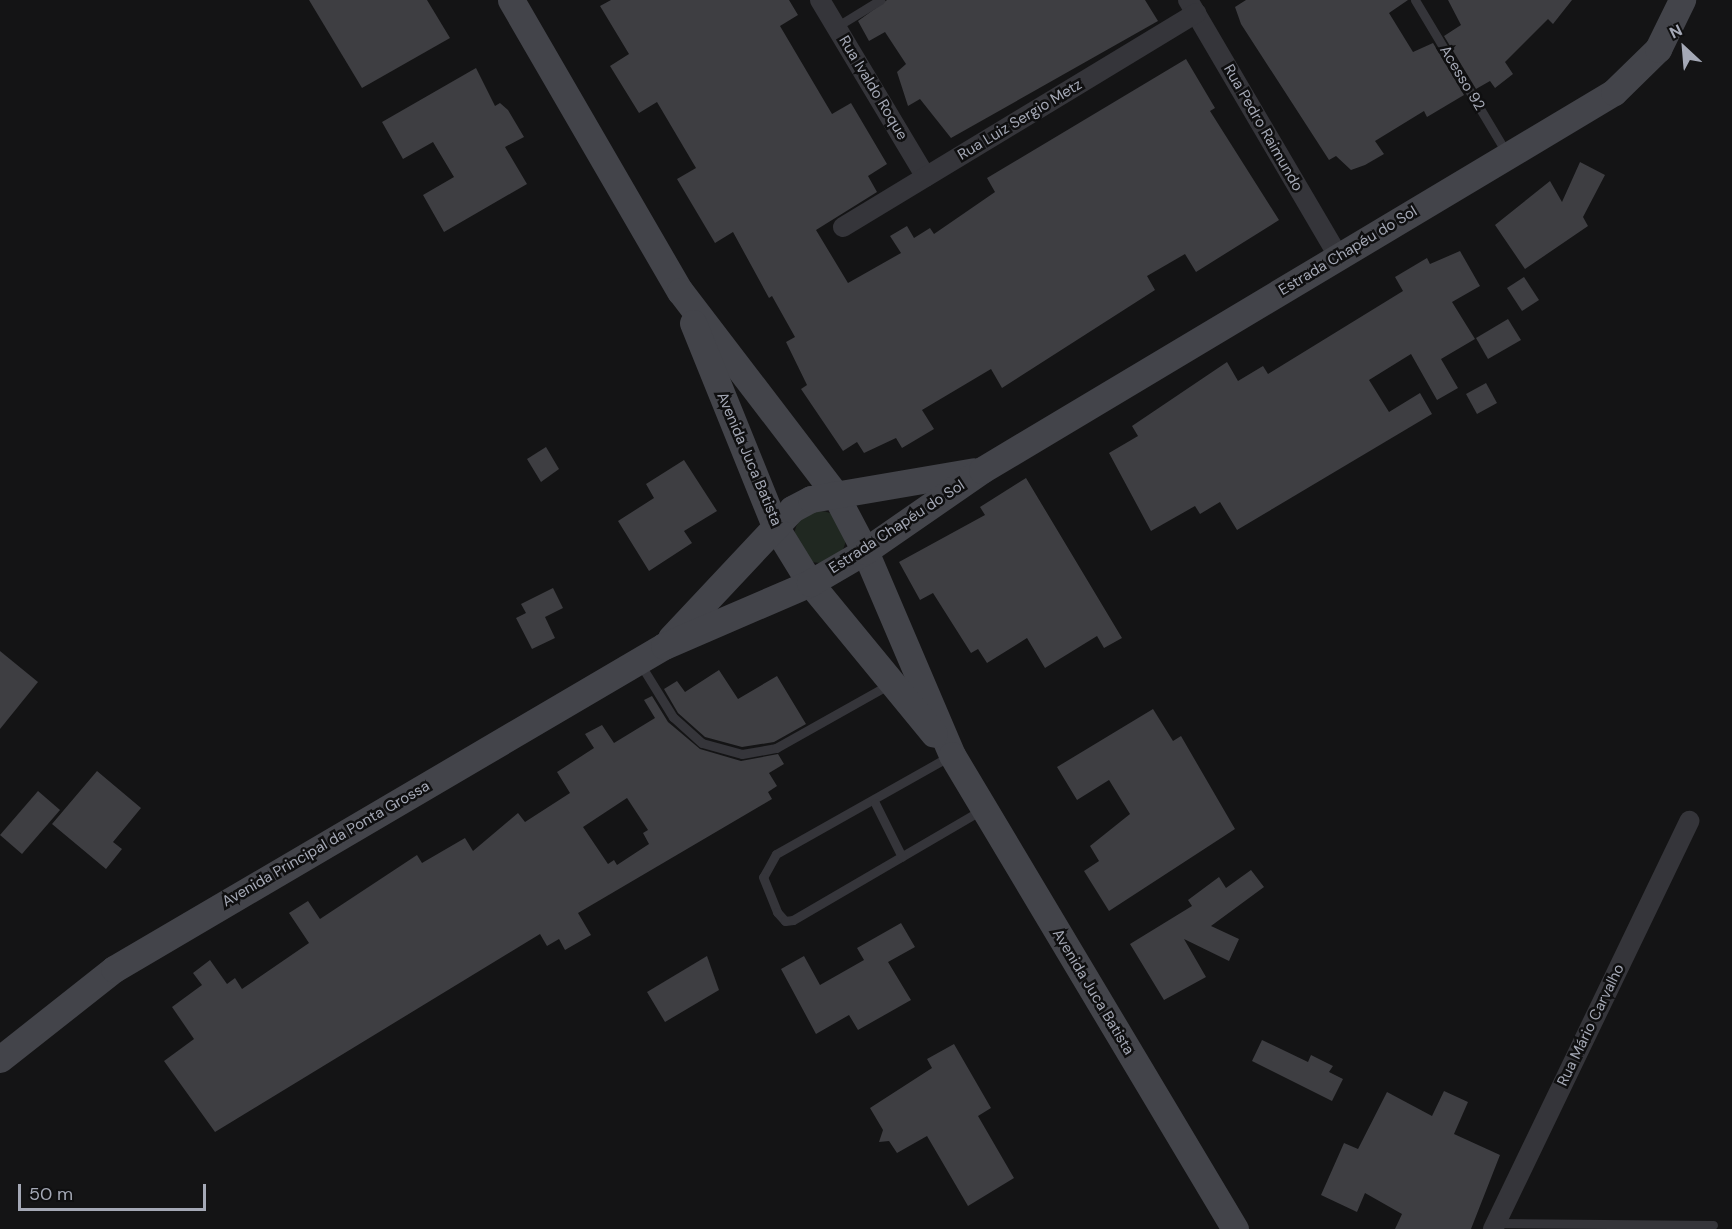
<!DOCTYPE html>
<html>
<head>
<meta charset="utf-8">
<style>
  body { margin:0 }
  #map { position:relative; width:1732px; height:1229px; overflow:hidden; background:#141415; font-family:"DM Sans",sans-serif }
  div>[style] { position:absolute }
  .green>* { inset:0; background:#202821 }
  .round { border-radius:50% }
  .building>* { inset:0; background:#3e3e42 }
  .lane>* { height:9px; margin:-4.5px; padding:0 4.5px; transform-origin:4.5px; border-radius:4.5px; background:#35353a }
  .street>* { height:20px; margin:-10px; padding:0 10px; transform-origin:10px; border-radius:10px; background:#35353a }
  .secondary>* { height:27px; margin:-13.5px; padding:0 13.5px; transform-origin:13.5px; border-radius:13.5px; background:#43444a }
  span { translate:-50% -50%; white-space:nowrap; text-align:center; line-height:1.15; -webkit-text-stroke:5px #0f0f10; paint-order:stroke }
  .street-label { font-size:15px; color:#a5a9b6 }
  .north { position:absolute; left:1654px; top:18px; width:60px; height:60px; -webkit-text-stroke:4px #0f0f10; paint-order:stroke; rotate:334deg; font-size:16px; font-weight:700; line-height:24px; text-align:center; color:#a5a9b6 }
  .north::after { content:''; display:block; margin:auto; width:21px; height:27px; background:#a5a9b6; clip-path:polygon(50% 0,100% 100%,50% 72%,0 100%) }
  .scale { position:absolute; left:18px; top:1184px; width:188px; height:27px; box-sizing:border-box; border:3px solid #a5a9b6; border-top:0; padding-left:8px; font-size:18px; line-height:21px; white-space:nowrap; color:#a5a9b6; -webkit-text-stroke:4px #0f0f10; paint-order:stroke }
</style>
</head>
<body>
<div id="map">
  <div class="green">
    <i class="round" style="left:794px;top:511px;width:52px;height:52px"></i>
  </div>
  <div class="building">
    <i style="clip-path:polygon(309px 0,427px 0,450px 38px,362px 88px)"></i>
    <i style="clip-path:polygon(611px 0,789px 0,798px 15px,780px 26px,832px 114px,851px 103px,887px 164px,868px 176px,877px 192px,816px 230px,848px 283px,901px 253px,890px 236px,907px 226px,914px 238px,930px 228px,934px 234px,995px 192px,987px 178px,1186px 59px,1215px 108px,1210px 111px,1279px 220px,1196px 272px,1185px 254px,1147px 276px,1155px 290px,1002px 388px,991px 369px,922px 410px,934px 429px,902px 448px,896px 438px,864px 453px,857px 442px,843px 451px,801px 389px,807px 385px,786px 342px,795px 337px,772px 296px,769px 298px,733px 232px,715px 243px,677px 179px,696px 168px,657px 102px,639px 113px,610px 66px,629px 54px,600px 6px)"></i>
    <i style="clip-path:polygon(887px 0,1145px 0,1158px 21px,951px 138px,920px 99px,908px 106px,897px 72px,906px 64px,885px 32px,869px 41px,858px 21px)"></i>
    <i style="clip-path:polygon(1246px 0,1408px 0,1389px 13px,1413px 52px,1433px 43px,1464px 95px,1427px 117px,1424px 111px,1375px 141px,1384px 154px,1365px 165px,1351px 170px,1336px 156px,1329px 160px,1241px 24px,1235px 7px)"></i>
    <i style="clip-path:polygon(1448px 0,1572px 0,1553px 24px,1548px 19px,1505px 62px,1513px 74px,1495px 88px,1490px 81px,1476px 89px,1444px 36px,1461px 25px)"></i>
    <i style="clip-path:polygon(476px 68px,495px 106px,500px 103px,508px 110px,524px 137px,505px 147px,527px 184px,444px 232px,423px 195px,454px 177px,433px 142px,403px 159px,382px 122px)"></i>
    <i style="clip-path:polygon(1580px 162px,1605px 175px,1583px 217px,1588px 226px,1525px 269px,1495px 225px,1550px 181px,1562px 202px)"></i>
    <i style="clip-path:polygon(1460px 251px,1480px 286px,1452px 302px,1475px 339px,1441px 359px,1458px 388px,1437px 400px,1411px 354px,1369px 380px,1389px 412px,1420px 393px,1432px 414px,1237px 530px,1220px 502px,1200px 514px,1195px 506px,1151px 531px,1109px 453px,1138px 436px,1132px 426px,1227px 362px,1238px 381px,1263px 366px,1268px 374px,1403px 291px,1395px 277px,1427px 258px,1430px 264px)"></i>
    <i style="clip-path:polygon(1524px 277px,1539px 300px,1522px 311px,1507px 288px)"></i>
    <i style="clip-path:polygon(1508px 319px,1521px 340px,1488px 359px,1476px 338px)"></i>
    <i style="clip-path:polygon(1486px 383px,1497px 403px,1477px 414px,1466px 394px)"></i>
    <i style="clip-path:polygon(546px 447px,559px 469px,541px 482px,527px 459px)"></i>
    <i style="clip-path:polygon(684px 460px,717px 511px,684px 531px,692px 543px,649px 571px,618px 521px,654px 498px,646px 484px)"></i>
    <i style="clip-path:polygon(1026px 478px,1122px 638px,1104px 648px,1097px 636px,1045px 668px,1027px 638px,987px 663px,978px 649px,971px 653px,933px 593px,920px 600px,899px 562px,985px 515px,980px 507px)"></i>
    <i style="clip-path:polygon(553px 588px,563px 608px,545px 617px,555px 638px,532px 649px,516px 618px,526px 613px,521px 604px)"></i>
    <i style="clip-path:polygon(0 651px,38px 682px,0 729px)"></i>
    <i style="clip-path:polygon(719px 670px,738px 699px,777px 676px,806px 724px,774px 742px,742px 747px,705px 737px,678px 713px,664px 689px,677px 681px,685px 692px)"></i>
    <i style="clip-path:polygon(evenodd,652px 696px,668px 722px,700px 749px,741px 761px,778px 754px,784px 764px,769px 773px,777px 786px,768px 792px,772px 799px,578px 913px,591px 935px,565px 950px,559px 939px,547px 946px,540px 934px,215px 1132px,164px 1061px,194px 1039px,172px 1007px,202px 985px,193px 973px,210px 960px,227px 984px,235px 978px,242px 989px,309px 943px,289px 913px,308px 901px,320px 919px,417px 855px,422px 863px,465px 838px,473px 851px,518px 813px,525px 822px,570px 793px,557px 772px,594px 748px,585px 734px,602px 725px,614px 743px,655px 718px,644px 700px,652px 696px,627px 798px,648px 830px,643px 833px,649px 844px,617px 865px,614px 860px,608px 864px,583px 827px,627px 798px)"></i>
    <i style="clip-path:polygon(1153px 709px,1173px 741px,1181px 736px,1235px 829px,1109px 911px,1084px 871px,1099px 861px,1090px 846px,1130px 814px,1109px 780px,1077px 800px,1057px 767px)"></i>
    <i style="clip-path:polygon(97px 771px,141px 808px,113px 842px,122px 849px,106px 869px,52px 824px)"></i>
    <i style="clip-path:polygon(38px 791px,60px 810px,22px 854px,0 835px)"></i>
    <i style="clip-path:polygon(1251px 870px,1264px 887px,1211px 926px,1239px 939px,1229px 961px,1184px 939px,1206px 977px,1164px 1000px,1130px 944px,1192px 906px,1188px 900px,1219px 877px,1226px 888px)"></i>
    <i style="clip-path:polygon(901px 923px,915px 947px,888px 962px,911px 1000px,858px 1030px,849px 1015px,816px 1034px,781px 969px,804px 956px,820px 985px,864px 960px,857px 948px)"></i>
    <i style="clip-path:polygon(707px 956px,719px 990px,665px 1022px,647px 992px)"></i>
    <i style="clip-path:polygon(1262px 1040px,1308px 1062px,1311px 1055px,1333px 1066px,1329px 1072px,1343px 1079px,1332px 1101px,1252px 1061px)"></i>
    <i style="clip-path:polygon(954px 1044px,991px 1108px,978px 1116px,1014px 1178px,968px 1206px,927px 1136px,897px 1153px,889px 1141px,879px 1142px,883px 1130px,870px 1108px,932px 1068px,927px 1059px)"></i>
    <i style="clip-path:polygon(1444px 1091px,1468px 1102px,1454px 1134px,1500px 1155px,1471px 1229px,1395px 1229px,1402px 1214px,1365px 1193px,1357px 1212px,1321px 1195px,1344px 1143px,1358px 1149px,1387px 1092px,1432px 1116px)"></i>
  </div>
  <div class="lane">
    <i style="left:1415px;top:0;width:177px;rotate:59.1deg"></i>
    <i style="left:836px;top:27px;width:52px;rotate:-31.5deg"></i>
    <i style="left:639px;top:662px;width:65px;rotate:58.3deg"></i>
    <i style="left:673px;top:717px;width:39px;rotate:42deg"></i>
    <i style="left:702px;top:743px;width:41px;rotate:15.4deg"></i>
    <i style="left:742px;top:754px;width:35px;rotate:-10deg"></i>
    <i style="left:776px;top:748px;width:131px;rotate:-29.3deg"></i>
    <i style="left:950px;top:756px;width:200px;rotate:150.6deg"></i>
    <i style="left:776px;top:854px;width:26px;rotate:119deg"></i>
    <i style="left:763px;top:877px;width:38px;rotate:68deg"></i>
    <i style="left:777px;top:912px;width:12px;rotate:48deg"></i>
    <i style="left:785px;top:921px;width:8px;rotate:-7deg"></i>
    <i style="left:793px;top:920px;width:218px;rotate:-30.3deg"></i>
    <i style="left:875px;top:803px;width:60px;rotate:63.4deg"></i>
    <i style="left:1496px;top:1223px;width:217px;rotate:0.5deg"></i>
  </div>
  <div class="street">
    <i style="left:820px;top:0;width:206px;rotate:59.1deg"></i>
    <i style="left:1188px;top:0;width:297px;rotate:59.6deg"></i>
    <i style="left:843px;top:227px;width:413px;rotate:-31.2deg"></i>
    <i style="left:1493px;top:1229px;width:453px;rotate:-64.3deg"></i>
  </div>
  <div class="secondary">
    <i style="left:511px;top:0;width:337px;rotate:59.9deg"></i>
    <i style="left:680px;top:291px;width:255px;rotate:52.6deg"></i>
    <i style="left:835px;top:494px;width:64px;rotate:62.2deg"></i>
    <i style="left:865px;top:551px;width:222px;rotate:66.9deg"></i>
    <i style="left:952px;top:755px;width:552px;rotate:59.16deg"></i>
    <i style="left:693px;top:323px;width:219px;rotate:68deg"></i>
    <i style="left:775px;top:526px;width:67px;rotate:58.4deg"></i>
    <i style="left:810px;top:583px;width:195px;rotate:50.6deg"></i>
    <i style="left:671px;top:638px;width:177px;rotate:-46.8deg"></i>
    <i style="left:792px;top:509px;width:21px;rotate:-28deg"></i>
    <i style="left:811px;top:499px;width:165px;rotate:-9.7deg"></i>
    <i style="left:0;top:1059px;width:145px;rotate:-38.3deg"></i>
    <i style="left:114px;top:969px;width:638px;rotate:-30.42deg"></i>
    <i style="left:664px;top:646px;width:159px;rotate:-23.3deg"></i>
    <i style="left:810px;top:583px;width:64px;rotate:-30.2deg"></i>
    <i style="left:865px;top:551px;width:142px;rotate:-34.7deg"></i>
    <i style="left:982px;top:470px;width:736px;rotate:-30.88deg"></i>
    <i style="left:1614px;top:92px;width:62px;rotate:-44.3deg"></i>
    <i style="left:1658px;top:49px;width:55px;rotate:-63.9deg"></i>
  </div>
  <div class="street-label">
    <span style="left:1462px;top:78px;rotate:59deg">Acesso 92</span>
    <span style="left:873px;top:88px;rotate:59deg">Rua Ivaldo Roque</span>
    <span style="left:1020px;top:120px;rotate:-31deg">Rua Luiz Sergio Metz</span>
    <span style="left:1263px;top:128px;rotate:60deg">Rua Pedro Raimundo</span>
    <span style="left:1348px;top:251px;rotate:-31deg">Estrada Chapéu do Sol</span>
    <span style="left:749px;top:459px;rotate:67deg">Avenida Juca Batista</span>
    <span style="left:897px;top:527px;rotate:-33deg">Estrada Chapéu do Sol</span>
    <span style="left:326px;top:844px;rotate:-30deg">Avenida Principal da Ponta Grossa</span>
    <span style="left:1093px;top:992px;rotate:59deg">Avenida Juca Batista</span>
    <span style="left:1591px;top:1025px;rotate:-64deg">Rua Mário Carvalho</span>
  </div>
  <div class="north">N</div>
  <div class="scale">50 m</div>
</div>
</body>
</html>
